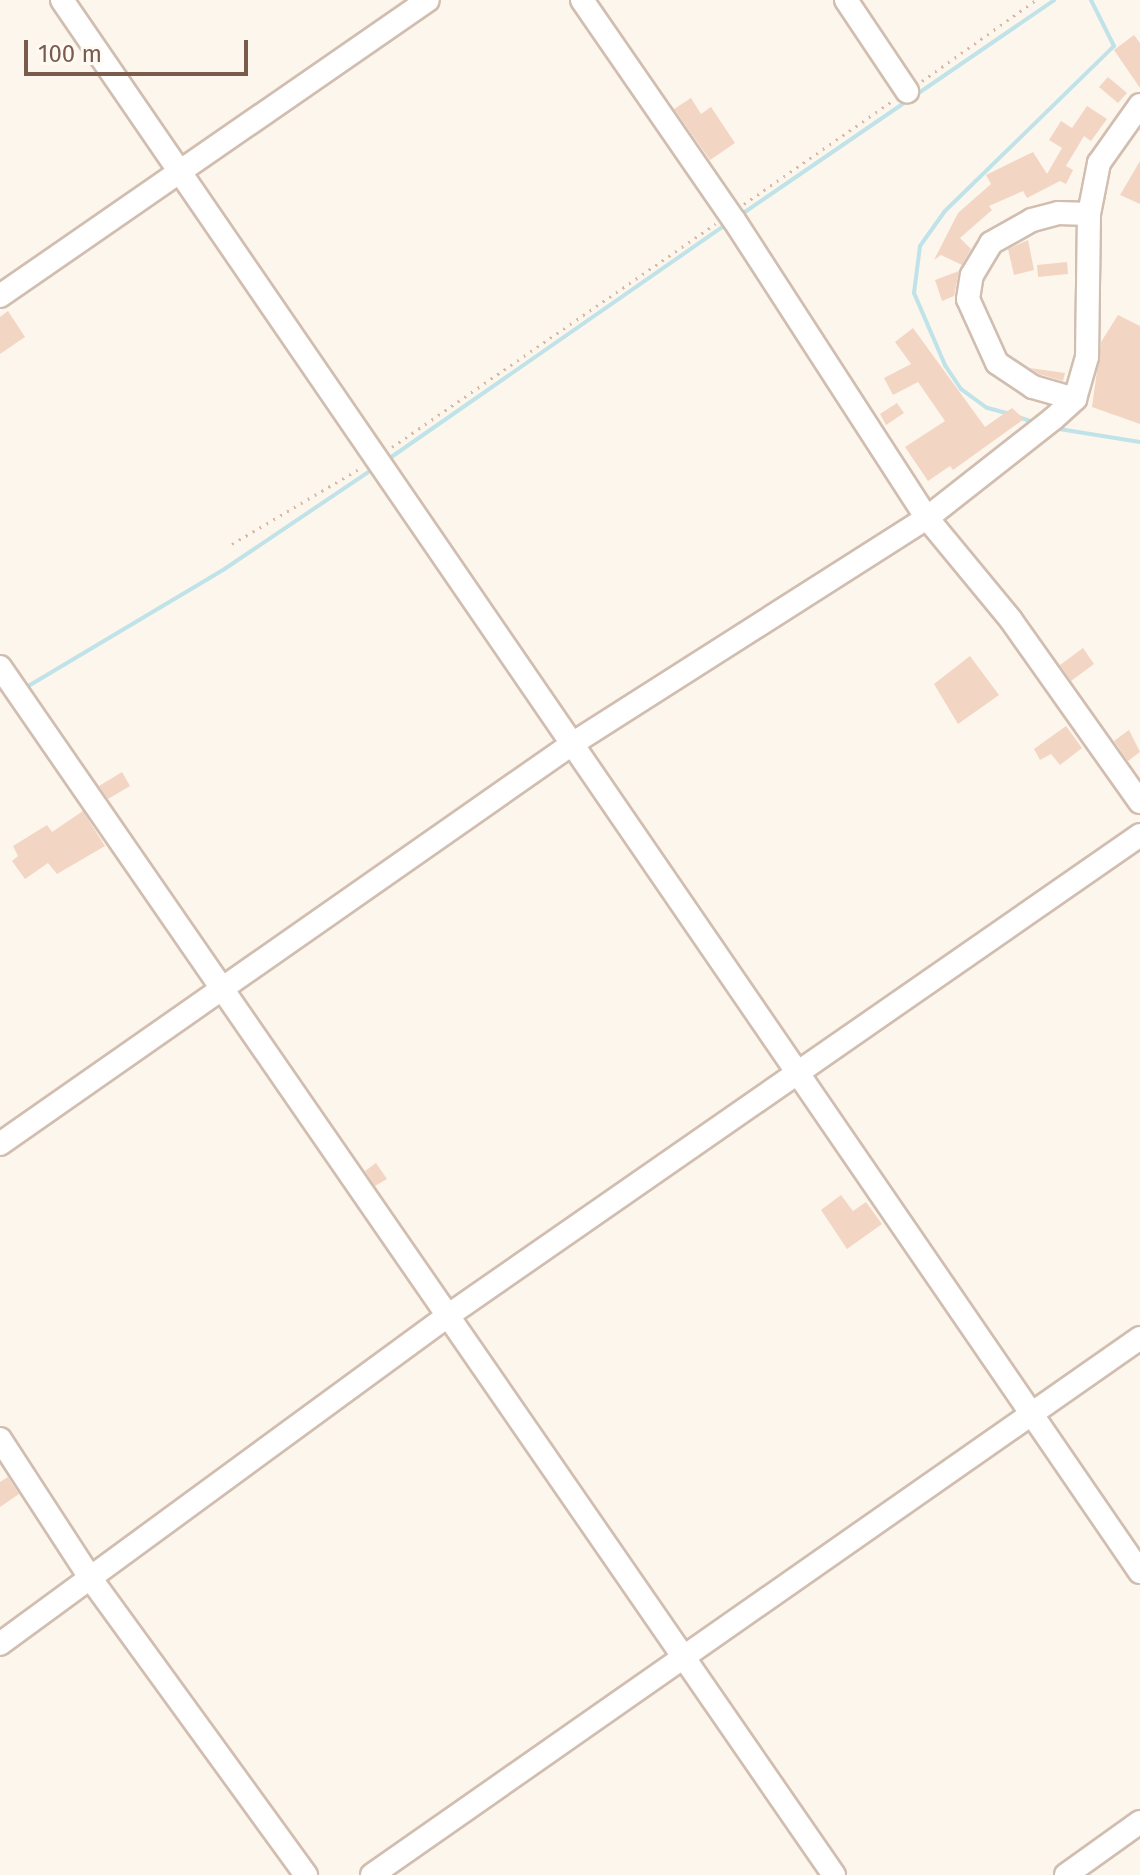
<!DOCTYPE html>
<html>
<head>
<meta charset="utf-8">
<style>
  body { margin:0 }
  #map { position:relative; width:1140px; height:1875px; overflow:hidden; background:#fdf6ec; font-family:"Fira Sans",sans-serif }
  div>[style] { position:absolute }
  .stream>* { height:4px; margin:-2px; padding:0 2px; transform-origin:2px; border-radius:2px; background:#bfe3e8 }
  .building>* { inset:0; background:#f3d5c3 }
  .path>* { height:3px; margin-top:-1.5px; transform-origin:0; background:repeating-linear-gradient(90deg,#d9b8a5 0 2px,transparent 0 8px) }
  .roads { filter:drop-shadow(2px 0 #d1beb0) drop-shadow(-2px 0 #d1beb0) drop-shadow(0 2px #d1beb0) drop-shadow(0 -2px #d1beb0) }
  .minor>* { height:22px; margin:-11px; padding:0 11px; transform-origin:11px; border-radius:11px; background:#fff }
  span { translate:-50% -50%; white-space:nowrap; text-align:center; line-height:1.15; -webkit-text-stroke:7px #fffaf3; paint-order:stroke }
  .scale { position:absolute; left:24px; top:40px; width:224px; height:36px; box-sizing:border-box; border:4px solid #7a5c4d; border-top:0; padding-left:10px; font-size:24px; line-height:28px; white-space:nowrap; color:#7a5c4d; -webkit-text-stroke:6px #fffaf3; paint-order:stroke }
</style>
</head>
<body>
<div id="map">
  <div class="stream">
    <i style="left:739px;top:216px;width:382px;rotate:-34.4deg"></i>
    <i style="left:1010px;top:414px;width:24px;rotate:-165deg"></i>
    <i style="left:987px;top:408px;width:32px;rotate:-144deg"></i>
    <i style="left:961px;top:389px;width:29px;rotate:-124deg"></i>
    <i style="left:945px;top:365px;width:78px;rotate:-113.3deg"></i>
    <i style="left:914px;top:293px;width:47px;rotate:-82.7deg"></i>
    <i style="left:920px;top:246px;width:43px;rotate:-54.5deg"></i>
    <i style="left:945px;top:211px;width:236px;rotate:-44.3deg"></i>
    <i style="left:1114px;top:46px;width:51px;rotate:-116.6deg"></i>
    <i style="left:1018px;top:417px;width:20px;rotate:18deg"></i>
    <i style="left:1053px;top:428px;width:88px;rotate:9.1deg"></i>
    <i style="left:387px;top:460px;width:415px;rotate:-34.8deg"></i>
    <i style="left:25px;top:688px;width:230px;rotate:-30.8deg"></i>
    <i style="left:223px;top:570px;width:181px;rotate:-34deg"></i>
  </div>
  <div class="building">
    <i style="clip-path:polygon(1134px 35px,1140px 43px,1140px 88px,1114px 50px)"></i>
    <i style="clip-path:polygon(1108px 77px,1127px 93px,1118px 103px,1099px 87px)"></i>
    <i style="clip-path:polygon(691px 98px,701px 114px,711px 107px,735px 143px,710px 160px,674px 109px)"></i>
    <i style="clip-path:polygon(1087px 106px,1107px 119px,1091px 141px,1084px 136px,1066px 166px,1073px 170px,1066px 184px,1060px 181px,1027px 198px,1023px 191px,989px 206px,992px 210px,960px 238px,971px 249px,962px 265px,941px 255px,934px 260px,958px 213px,991px 184px,986px 175px,1033px 152px,1047px 174px,1062px 148px,1049px 140px,1061px 121px,1072px 128px)"></i>
    <i style="clip-path:polygon(1140px 161px,1140px 204px,1120px 195px)"></i>
    <i style="clip-path:polygon(1028px 240px,1034px 270px,1014px 275px,1008px 249px)"></i>
    <i style="clip-path:polygon(1067px 262px,1068px 274px,1038px 277px,1037px 265px)"></i>
    <i style="clip-path:polygon(959px 271px,954px 296px,942px 301px,935px 280px)"></i>
    <i style="clip-path:polygon(8px 311px,25px 337px,0 354px,0 317px)"></i>
    <i style="clip-path:polygon(1118px 315px,1140px 326px,1140px 424px,1092px 407px,1101px 342px)"></i>
    <i style="clip-path:polygon(913px 328px,985px 427px,1012px 408px,1024px 419px,953px 470px,950px 466px,928px 481px,905px 447px,945px 421px,918px 382px,893px 395px,884px 378px,911px 364px,895px 342px)"></i>
    <i style="clip-path:polygon(1030px 368px,1065px 373px,1063px 381px,1039px 374px)"></i>
    <i style="clip-path:polygon(897px 403px,904px 413px,886px 425px,880px 414px)"></i>
    <i style="clip-path:polygon(1083px 648px,1094px 664px,1071px 681px,1060px 665px)"></i>
    <i style="clip-path:polygon(970px 656px,999px 695px,958px 724px,934px 684px)"></i>
    <i style="clip-path:polygon(1066px 726px,1082px 748px,1060px 765px,1051px 754px,1040px 760px,1034px 749px)"></i>
    <i style="clip-path:polygon(1129px 730px,1140px 752px,1128px 761px,1114px 741px)"></i>
    <i style="clip-path:polygon(122px 772px,130px 786px,108px 799px,99px 786px)"></i>
    <i style="clip-path:polygon(83px 811px,105px 846px,57px 874px,48px 863px,25px 879px,12px 861px,18px 856px,13px 846px,47px 825px,52px 832px)"></i>
    <i style="clip-path:polygon(376px 1163px,387px 1179px,375px 1186px,365px 1171px)"></i>
    <i style="clip-path:polygon(841px 1195px,853px 1211px,866px 1202px,882px 1224px,847px 1249px,821px 1210px)"></i>
    <i style="clip-path:polygon(8px 1477px,19px 1494px,0 1507px,0 1482px)"></i>
  </div>
  <div class="path">
    <i style="left:922px;top:81px;width:140px;rotate:-35.4deg"></i>
    <i style="left:744px;top:204px;width:180px;rotate:-34.8deg"></i>
    <i style="left:392px;top:447px;width:393px;rotate:-34.6deg"></i>
    <i style="left:232px;top:544px;width:151px;rotate:-30.6deg"></i>
  </div>
  <div class="roads">
    <div class="minor">
      <i style="left:62px;top:0;width:1906px;rotate:55.56deg"></i>
      <i style="left:582px;top:0;width:267px;rotate:55.4deg"></i>
      <i style="left:734px;top:220px;width:355px;rotate:57.1deg"></i>
      <i style="left:927px;top:518px;width:132px;rotate:50.5deg"></i>
      <i style="left:1011px;top:620px;width:223px;rotate:54.7deg"></i>
      <i style="left:846px;top:0;width:110px;rotate:56.2deg"></i>
      <i style="left:0;top:296px;width:520px;rotate:-34.67deg"></i>
      <i style="left:1075px;top:399px;width:44px;rotate:-164.1deg"></i>
      <i style="left:1033px;top:387px;width:43px;rotate:-146.3deg"></i>
      <i style="left:997px;top:363px;width:70px;rotate:-114.4deg"></i>
      <i style="left:968px;top:299px;width:24px;rotate:-81deg"></i>
      <i style="left:972px;top:275px;width:37px;rotate:-59deg"></i>
      <i style="left:991px;top:243px;width:47px;rotate:-29.3deg"></i>
      <i style="left:1032px;top:220px;width:27px;rotate:-15deg"></i>
      <i style="left:1058px;top:213px;width:31px;rotate:2deg"></i>
      <i style="left:0;top:667px;width:1468px;rotate:55.38deg"></i>
      <i style="left:0;top:1144px;width:698px;rotate:-34.97deg"></i>
      <i style="left:572px;top:744px;width:421px;rotate:-32.5deg"></i>
      <i style="left:927px;top:518px;width:160px;rotate:-38.2deg"></i>
      <i style="left:1053px;top:419px;width:30px;rotate:-42deg"></i>
      <i style="left:1075px;top:399px;width:44px;rotate:-74.1deg"></i>
      <i style="left:1087px;top:357px;width:143px;rotate:-89.2deg"></i>
      <i style="left:1089px;top:214px;width:52px;rotate:-78.9deg"></i>
      <i style="left:1099px;top:163px;width:71px;rotate:-54.7deg"></i>
      <i style="left:0;top:1439px;width:167px;rotate:57deg"></i>
      <i style="left:91px;top:1579px;width:366px;rotate:54deg"></i>
      <i style="left:0;top:1644px;width:553px;rotate:-36.25deg"></i>
      <i style="left:446px;top:1317px;width:845px;rotate:-34.78deg"></i>
      <i style="left:372px;top:1875px;width:937px;rotate:-34.96deg"></i>
      <i style="left:1066px;top:1875px;width:91px;rotate:-35.6deg"></i>
    </div>
  </div>
  <div class="scale">100 m</div>
</div>
</body>
</html>
